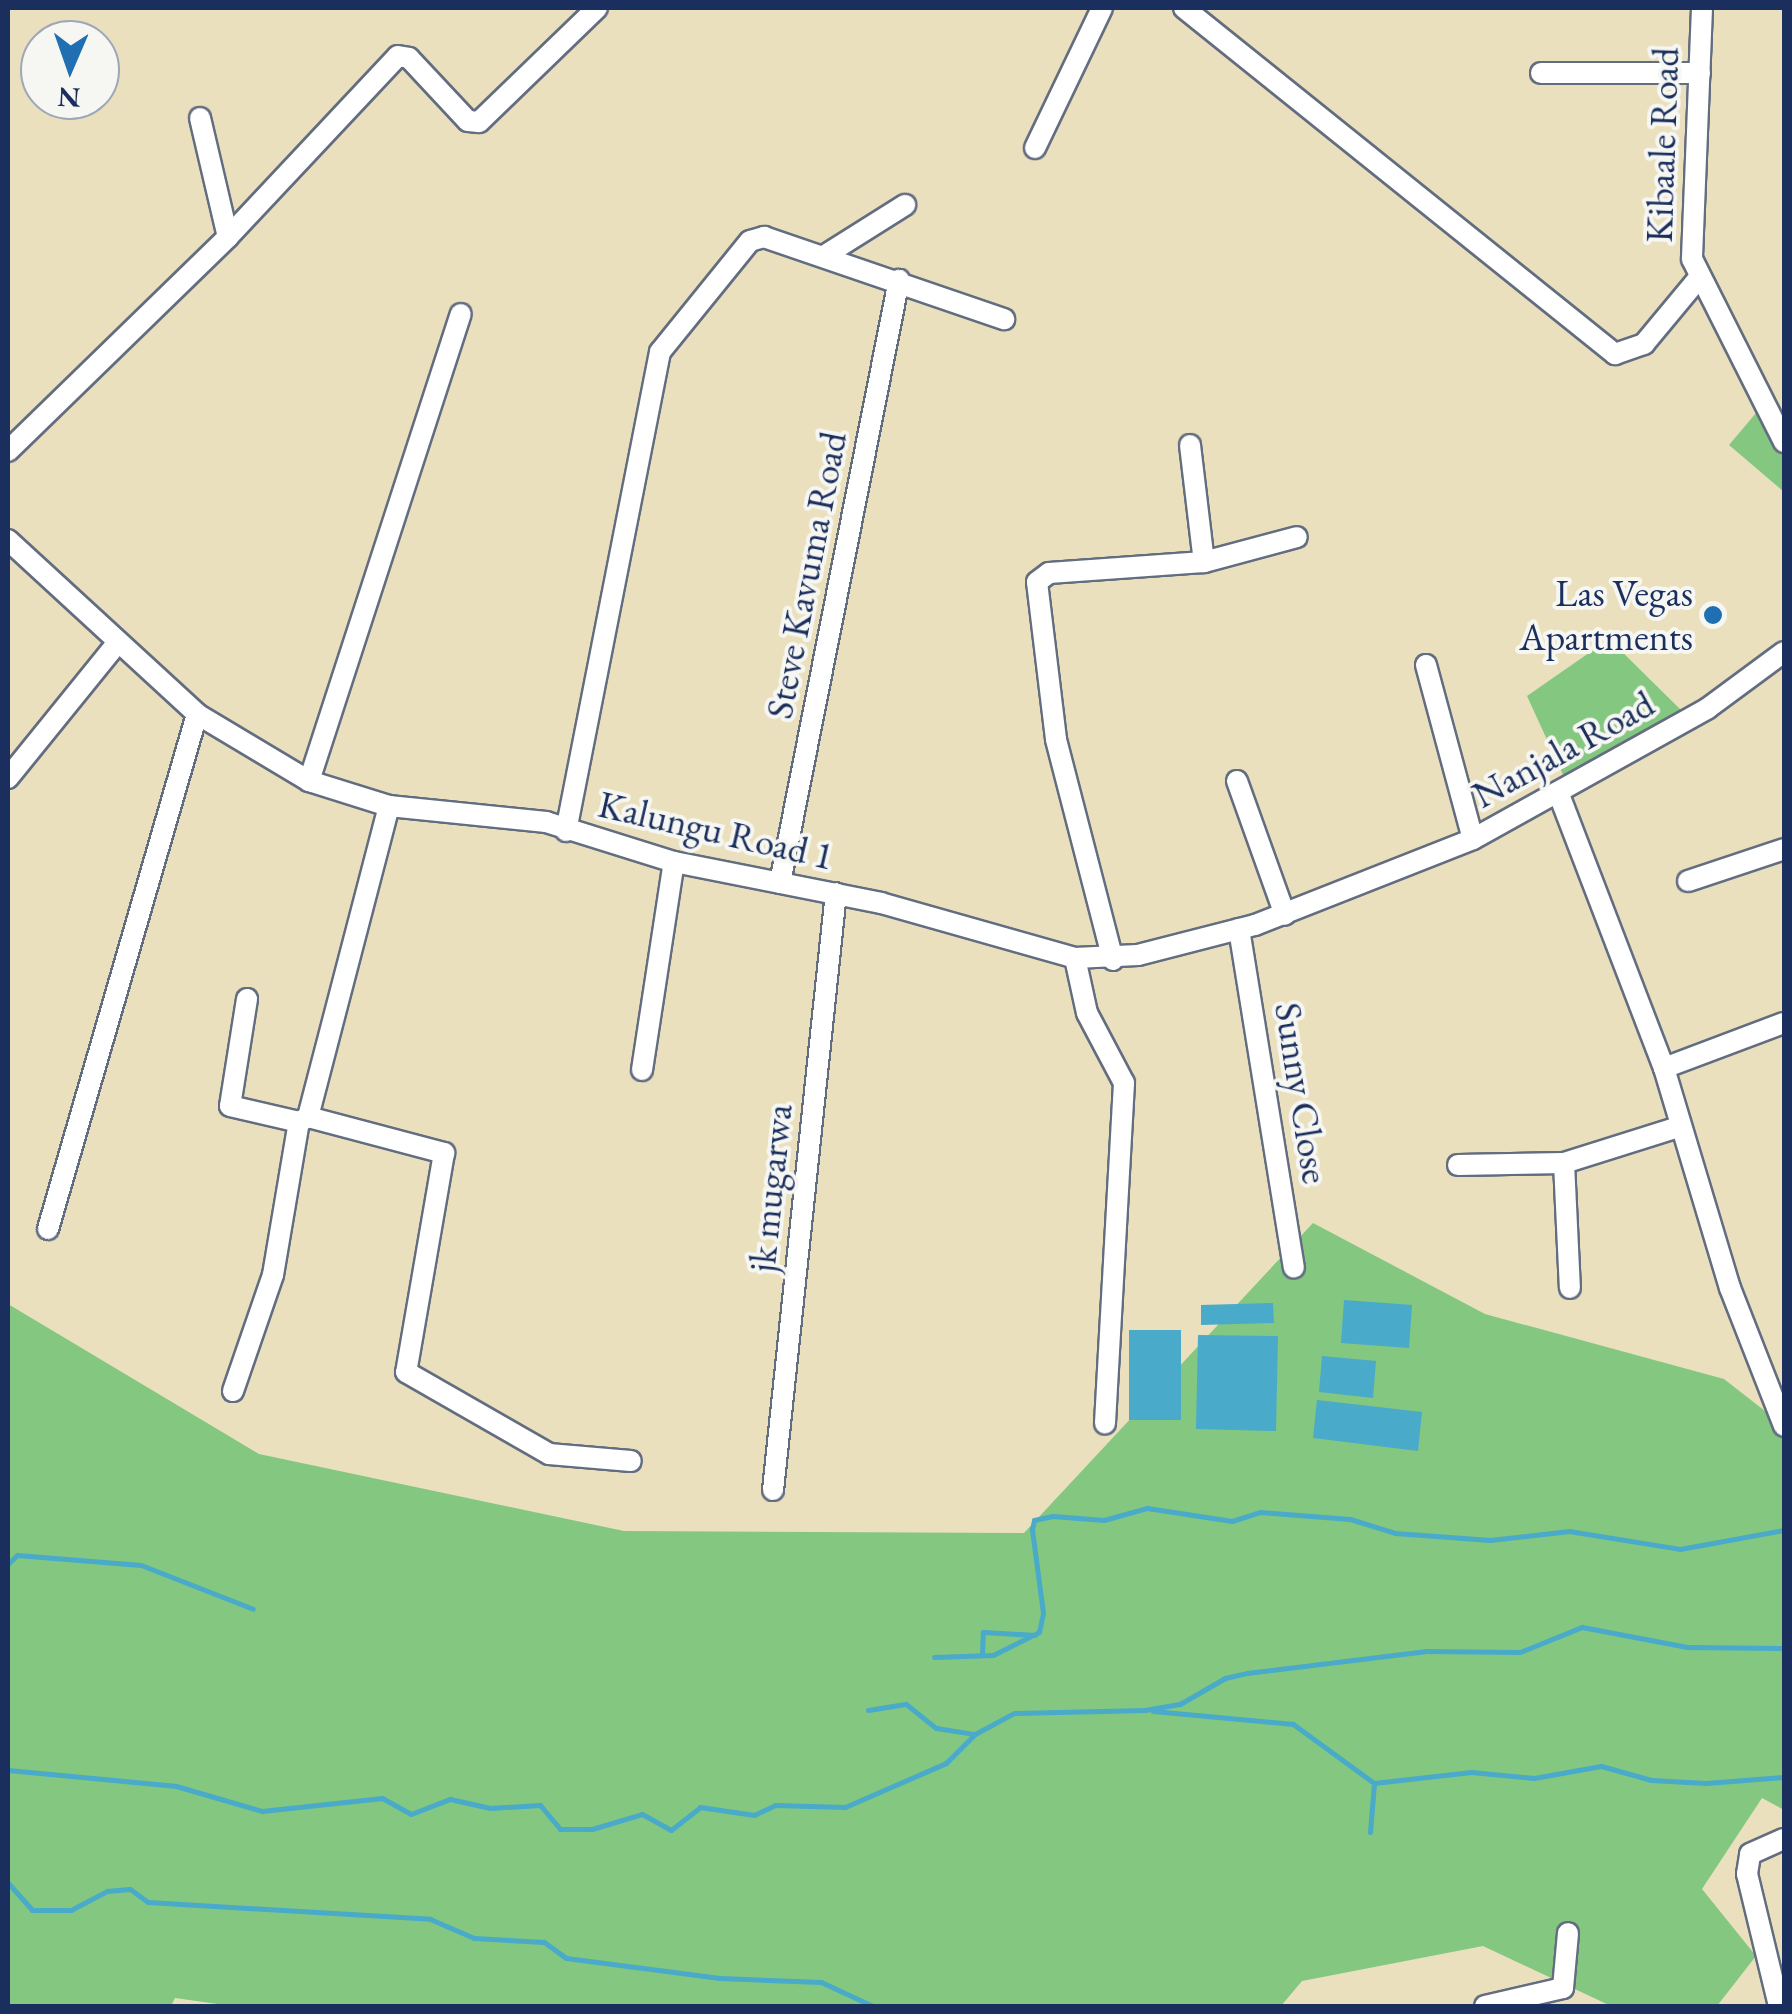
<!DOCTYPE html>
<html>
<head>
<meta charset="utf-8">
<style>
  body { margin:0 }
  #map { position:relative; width:1792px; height:2014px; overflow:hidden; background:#eae0be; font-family:"EB Garamond",serif }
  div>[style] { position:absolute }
  .green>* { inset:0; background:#84c780 }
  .water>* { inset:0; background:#49aac9 }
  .stream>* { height:5px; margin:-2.5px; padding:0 2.5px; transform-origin:2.5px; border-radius:2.5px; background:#49aac9 }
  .roads { filter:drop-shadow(2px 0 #636d80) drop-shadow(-2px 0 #636d80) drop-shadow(0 2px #636d80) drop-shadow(0 -2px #636d80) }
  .minor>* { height:20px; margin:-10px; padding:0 10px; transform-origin:10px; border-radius:10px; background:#fff }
  .dots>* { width:28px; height:28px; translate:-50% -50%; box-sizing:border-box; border:5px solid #f6f6f2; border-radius:50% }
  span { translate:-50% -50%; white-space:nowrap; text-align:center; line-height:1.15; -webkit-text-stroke:8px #f6f6f2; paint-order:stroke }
  .street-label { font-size:38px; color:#1b2f5e }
  .poi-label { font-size:38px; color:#1b2f5e }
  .right { translate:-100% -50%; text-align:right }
  .frame { position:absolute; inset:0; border:10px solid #1b2f5e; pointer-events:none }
  .north { position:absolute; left:20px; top:20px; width:100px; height:100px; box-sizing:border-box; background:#f6f6f2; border:2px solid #9ea6b7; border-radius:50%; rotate:182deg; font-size:28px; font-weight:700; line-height:40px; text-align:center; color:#1b2f5e }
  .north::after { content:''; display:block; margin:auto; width:35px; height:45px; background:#1f6fb2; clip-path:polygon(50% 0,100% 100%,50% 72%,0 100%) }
</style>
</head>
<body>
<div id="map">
  <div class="green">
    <i style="clip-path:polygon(1756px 413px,1765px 415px,1784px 456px,1784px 492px,1729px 445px)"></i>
    <i style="clip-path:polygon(1609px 639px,1681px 710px,1565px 779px,1527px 696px)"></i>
    <i style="clip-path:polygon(1313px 1223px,1485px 1314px,1724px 1379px,1784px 1426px,1784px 1810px,1762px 1798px,1702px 1889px,1756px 1956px,1717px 2006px,1611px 2006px,1483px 1946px,1302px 1981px,1281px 2006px,232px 2006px,175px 1998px,171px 2006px,8px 2006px,8px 1304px,259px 1454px,624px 1531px,1024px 1533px)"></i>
  </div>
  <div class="water">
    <i style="clip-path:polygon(1344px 1300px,1412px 1305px,1409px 1348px,1341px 1343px)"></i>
    <i style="clip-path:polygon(1273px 1303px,1274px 1323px,1201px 1325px,1201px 1305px)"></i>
    <i style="clip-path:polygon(1129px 1330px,1181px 1330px,1181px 1420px,1129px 1420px)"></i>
    <i style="clip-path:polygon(1198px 1335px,1278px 1336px,1276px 1431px,1196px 1429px)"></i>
    <i style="clip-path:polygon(1322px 1356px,1376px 1361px,1373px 1398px,1319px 1392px)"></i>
    <i style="clip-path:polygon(1317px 1400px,1422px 1412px,1418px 1451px,1313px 1438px)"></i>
  </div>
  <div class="stream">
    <i style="left:8px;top:1564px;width:13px;rotate:-45deg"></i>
    <i style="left:17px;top:1555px;width:124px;rotate:4.6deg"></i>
    <i style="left:141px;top:1565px;width:120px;rotate:21.4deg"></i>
    <i style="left:982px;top:1655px;width:23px;rotate:-88deg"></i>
    <i style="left:983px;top:1632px;width:52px;rotate:3.3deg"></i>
    <i style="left:934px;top:1657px;width:59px;rotate:-1.9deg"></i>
    <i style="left:993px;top:1655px;width:51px;rotate:-26.6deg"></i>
    <i style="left:1039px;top:1632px;width:19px;rotate:-78deg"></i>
    <i style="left:1043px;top:1613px;width:85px;rotate:-97.5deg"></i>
    <i style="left:1032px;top:1529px;width:9px;rotate:-77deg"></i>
    <i style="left:1034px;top:1520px;width:19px;rotate:-12deg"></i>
    <i style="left:1053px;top:1516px;width:51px;rotate:4.5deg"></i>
    <i style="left:1104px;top:1520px;width:45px;rotate:-15.6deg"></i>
    <i style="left:1147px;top:1508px;width:86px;rotate:8.7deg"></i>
    <i style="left:1232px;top:1521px;width:29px;rotate:-18deg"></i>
    <i style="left:1260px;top:1512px;width:90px;rotate:4.4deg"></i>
    <i style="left:1350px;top:1519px;width:47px;rotate:17.3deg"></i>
    <i style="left:1395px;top:1533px;width:95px;rotate:4.2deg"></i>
    <i style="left:1490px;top:1540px;width:80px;rotate:-6.5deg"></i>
    <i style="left:1569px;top:1531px;width:112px;rotate:9.2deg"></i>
    <i style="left:1680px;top:1549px;width:106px;rotate:-10.4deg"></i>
    <i style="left:868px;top:1710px;width:38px;rotate:-9deg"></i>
    <i style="left:906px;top:1704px;width:38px;rotate:39deg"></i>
    <i style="left:936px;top:1728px;width:39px;rotate:9deg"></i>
    <i style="left:975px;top:1734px;width:44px;rotate:-28.3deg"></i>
    <i style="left:1014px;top:1713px;width:131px;rotate:-1.3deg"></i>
    <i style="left:1145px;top:1710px;width:36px;rotate:-10deg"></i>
    <i style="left:1180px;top:1704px;width:52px;rotate:-30deg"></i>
    <i style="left:1225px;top:1678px;width:23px;rotate:-13deg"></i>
    <i style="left:1247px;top:1673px;width:179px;rotate:-7deg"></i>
    <i style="left:1425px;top:1651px;width:95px;rotate:0.6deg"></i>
    <i style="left:1520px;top:1652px;width:67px;rotate:-22deg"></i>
    <i style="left:1582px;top:1627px;width:107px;rotate:10.8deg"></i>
    <i style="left:1687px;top:1647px;width:97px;rotate:0.6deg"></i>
    <i style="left:1153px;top:1711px;width:141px;rotate:5.3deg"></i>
    <i style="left:1293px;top:1724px;width:100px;rotate:36.1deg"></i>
    <i style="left:8px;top:1770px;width:169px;rotate:5.4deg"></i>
    <i style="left:176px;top:1786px;width:90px;rotate:16.2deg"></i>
    <i style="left:262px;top:1811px;width:121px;rotate:-6.2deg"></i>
    <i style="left:382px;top:1798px;width:33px;rotate:29deg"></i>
    <i style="left:411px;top:1814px;width:42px;rotate:-21deg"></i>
    <i style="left:450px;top:1799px;width:41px;rotate:12.7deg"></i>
    <i style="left:490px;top:1808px;width:50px;rotate:-3.4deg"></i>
    <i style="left:540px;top:1805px;width:31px;rotate:50deg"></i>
    <i style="left:560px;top:1829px;width:32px"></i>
    <i style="left:592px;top:1829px;width:52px;rotate:-16.7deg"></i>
    <i style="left:642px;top:1814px;width:33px;rotate:29deg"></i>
    <i style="left:671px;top:1830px;width:37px;rotate:-38deg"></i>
    <i style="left:700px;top:1807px;width:55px;rotate:8.4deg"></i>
    <i style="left:754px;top:1815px;width:23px;rotate:-25deg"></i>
    <i style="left:775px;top:1805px;width:70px;rotate:1.6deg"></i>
    <i style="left:845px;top:1807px;width:110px;rotate:-23.5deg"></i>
    <i style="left:946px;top:1763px;width:41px;rotate:-45deg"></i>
    <i style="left:1374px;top:1783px;width:98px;rotate:-6.5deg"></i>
    <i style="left:1471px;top:1772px;width:63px;rotate:5.4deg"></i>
    <i style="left:1534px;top:1778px;width:68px;rotate:-10.2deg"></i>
    <i style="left:1601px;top:1766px;width:52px;rotate:15.6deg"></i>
    <i style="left:1651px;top:1780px;width:55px;rotate:3.1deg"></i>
    <i style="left:1706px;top:1783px;width:78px;rotate:-4.4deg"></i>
    <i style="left:1370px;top:1832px;width:49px;rotate:-85.3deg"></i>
    <i style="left:8px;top:1883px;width:36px;rotate:48deg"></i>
    <i style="left:32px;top:1910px;width:39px"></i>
    <i style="left:71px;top:1910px;width:41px;rotate:-27.8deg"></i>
    <i style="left:107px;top:1891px;width:23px;rotate:-5deg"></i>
    <i style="left:130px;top:1889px;width:22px;rotate:36deg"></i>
    <i style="left:148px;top:1902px;width:283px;rotate:3.4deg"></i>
    <i style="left:430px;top:1919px;width:48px;rotate:23.4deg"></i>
    <i style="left:474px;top:1938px;width:70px;rotate:3.3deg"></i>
    <i style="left:544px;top:1942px;width:27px;rotate:36deg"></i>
    <i style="left:566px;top:1958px;width:155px;rotate:7.4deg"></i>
    <i style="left:720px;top:1978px;width:101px;rotate:2.3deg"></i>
    <i style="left:821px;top:1982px;width:57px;rotate:24.8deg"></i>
  </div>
  <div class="roads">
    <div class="minor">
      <i style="left:1184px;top:8px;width:553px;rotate:38.76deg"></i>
      <i style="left:1615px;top:354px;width:31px;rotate:-19deg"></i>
      <i style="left:1644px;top:344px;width:85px;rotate:-50.3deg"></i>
      <i style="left:1702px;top:8px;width:251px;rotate:92.3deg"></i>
      <i style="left:1692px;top:259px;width:205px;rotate:63.3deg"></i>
      <i style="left:1541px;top:73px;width:159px"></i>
      <i style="left:200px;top:118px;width:122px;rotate:76.8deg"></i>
      <i style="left:1035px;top:148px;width:155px;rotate:-64.4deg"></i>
      <i style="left:824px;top:256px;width:96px;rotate:-32.2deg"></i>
      <i style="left:1190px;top:445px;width:118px;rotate:83.2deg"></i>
      <i style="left:8px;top:451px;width:307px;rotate:-44.2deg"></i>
      <i style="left:228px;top:237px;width:248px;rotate:-46.8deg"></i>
      <i style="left:398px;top:56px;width:11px;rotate:10deg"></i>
      <i style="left:409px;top:58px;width:86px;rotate:46.9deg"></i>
      <i style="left:468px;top:121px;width:11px;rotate:5deg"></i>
      <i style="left:479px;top:122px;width:164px;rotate:-44deg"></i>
      <i style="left:8px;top:540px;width:257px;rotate:42.6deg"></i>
      <i style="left:197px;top:714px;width:131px;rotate:30.9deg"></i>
      <i style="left:309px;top:781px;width:84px;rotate:17.4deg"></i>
      <i style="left:389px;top:806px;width:158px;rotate:5.8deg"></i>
      <i style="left:546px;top:822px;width:134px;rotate:17.4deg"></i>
      <i style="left:674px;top:862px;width:211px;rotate:11.2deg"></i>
      <i style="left:881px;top:903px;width:202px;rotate:15.8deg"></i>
      <i style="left:1075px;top:958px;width:63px;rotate:-2.7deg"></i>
      <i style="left:1138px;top:955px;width:121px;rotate:-14.4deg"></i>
      <i style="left:1255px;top:925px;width:234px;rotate:-21.5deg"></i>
      <i style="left:1473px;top:839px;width:269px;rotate:-29.1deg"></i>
      <i style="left:1708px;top:708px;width:94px;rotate:-36.4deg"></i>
      <i style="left:1426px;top:665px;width:180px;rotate:74.9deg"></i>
      <i style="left:8px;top:778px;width:170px;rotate:-51deg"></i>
      <i style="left:309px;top:781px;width:491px;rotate:-72deg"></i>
      <i style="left:1237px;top:781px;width:142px;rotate:70.3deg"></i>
      <i style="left:1558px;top:792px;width:296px;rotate:69deg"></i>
      <i style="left:1664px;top:1068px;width:230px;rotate:73.3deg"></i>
      <i style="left:1730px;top:1288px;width:148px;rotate:68.6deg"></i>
      <i style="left:389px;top:806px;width:321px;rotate:104.6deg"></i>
      <i style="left:308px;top:1117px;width:141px;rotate:14.8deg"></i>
      <i style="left:444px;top:1153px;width:222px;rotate:99.8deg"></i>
      <i style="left:406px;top:1372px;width:165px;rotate:29.8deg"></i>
      <i style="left:549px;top:1454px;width:82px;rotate:4.9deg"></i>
      <i style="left:566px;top:831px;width:488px;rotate:-78.9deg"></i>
      <i style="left:660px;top:352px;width:143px;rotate:-51deg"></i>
      <i style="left:750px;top:241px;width:15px;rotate:-16deg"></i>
      <i style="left:764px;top:237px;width:254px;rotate:18.9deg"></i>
      <i style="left:1688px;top:881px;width:101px;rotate:-18.4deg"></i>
      <i style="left:780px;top:883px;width:615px;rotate:-78.84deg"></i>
      <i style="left:1239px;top:929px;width:343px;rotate:80.8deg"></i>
      <i style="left:1075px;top:958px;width:56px;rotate:77.7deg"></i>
      <i style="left:1087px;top:1013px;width:79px;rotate:62.1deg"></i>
      <i style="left:1124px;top:1083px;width:341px;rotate:93.2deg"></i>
      <i style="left:1113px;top:960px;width:228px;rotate:-104.5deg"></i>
      <i style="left:1056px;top:739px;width:158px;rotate:-96.9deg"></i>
      <i style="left:1037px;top:582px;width:15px;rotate:-37deg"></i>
      <i style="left:1049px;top:573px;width:155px;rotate:-4.1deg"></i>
      <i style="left:1204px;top:562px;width:96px;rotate:-15deg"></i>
      <i style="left:247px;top:999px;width:108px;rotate:99deg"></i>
      <i style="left:230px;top:1106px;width:71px;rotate:13.1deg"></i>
      <i style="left:1664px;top:1068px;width:128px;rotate:-20.6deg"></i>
      <i style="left:642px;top:1070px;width:210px;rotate:-81.3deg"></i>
      <i style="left:1564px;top:1163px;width:125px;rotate:87.3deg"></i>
      <i style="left:1458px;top:1165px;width:106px;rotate:-1.1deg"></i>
      <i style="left:1564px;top:1163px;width:120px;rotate:-17.5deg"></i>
      <i style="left:48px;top:1229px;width:536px;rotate:-73.86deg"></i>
      <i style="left:233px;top:1391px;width:123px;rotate:-71deg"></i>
      <i style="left:273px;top:1275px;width:155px;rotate:-80.4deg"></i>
      <i style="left:299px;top:1122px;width:10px;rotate:-29deg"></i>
      <i style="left:773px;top:1490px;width:600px;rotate:-83.98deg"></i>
      <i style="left:1485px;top:2006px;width:80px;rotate:-13deg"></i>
      <i style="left:1563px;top:1988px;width:55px;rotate:-84.8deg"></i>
      <i style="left:1779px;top:2006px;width:136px;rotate:-103.6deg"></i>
      <i style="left:1747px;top:1874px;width:20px;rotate:-81deg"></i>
      <i style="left:1750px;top:1854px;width:37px;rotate:-24deg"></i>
    </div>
  </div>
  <div class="dots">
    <i style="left:1713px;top:615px;background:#1f6fb2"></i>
  </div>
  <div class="street-label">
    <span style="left:1662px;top:145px;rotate:-88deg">Kibaale Road</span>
    <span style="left:806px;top:575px;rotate:-79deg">Steve Kavuma Road</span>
    <span style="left:1563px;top:749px;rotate:-29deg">Nanjala Road</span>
    <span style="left:716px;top:830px;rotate:13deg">Kalungu Road 1</span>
    <span style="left:1302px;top:1093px;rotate:81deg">Sunny Close</span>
    <span style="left:770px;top:1188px;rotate:-84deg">jk mugarwa</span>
  </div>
  <div class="poi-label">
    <span class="right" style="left:1693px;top:615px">Las Vegas<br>Apartments</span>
  </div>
  <div class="frame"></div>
  <div class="north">N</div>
</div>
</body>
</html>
